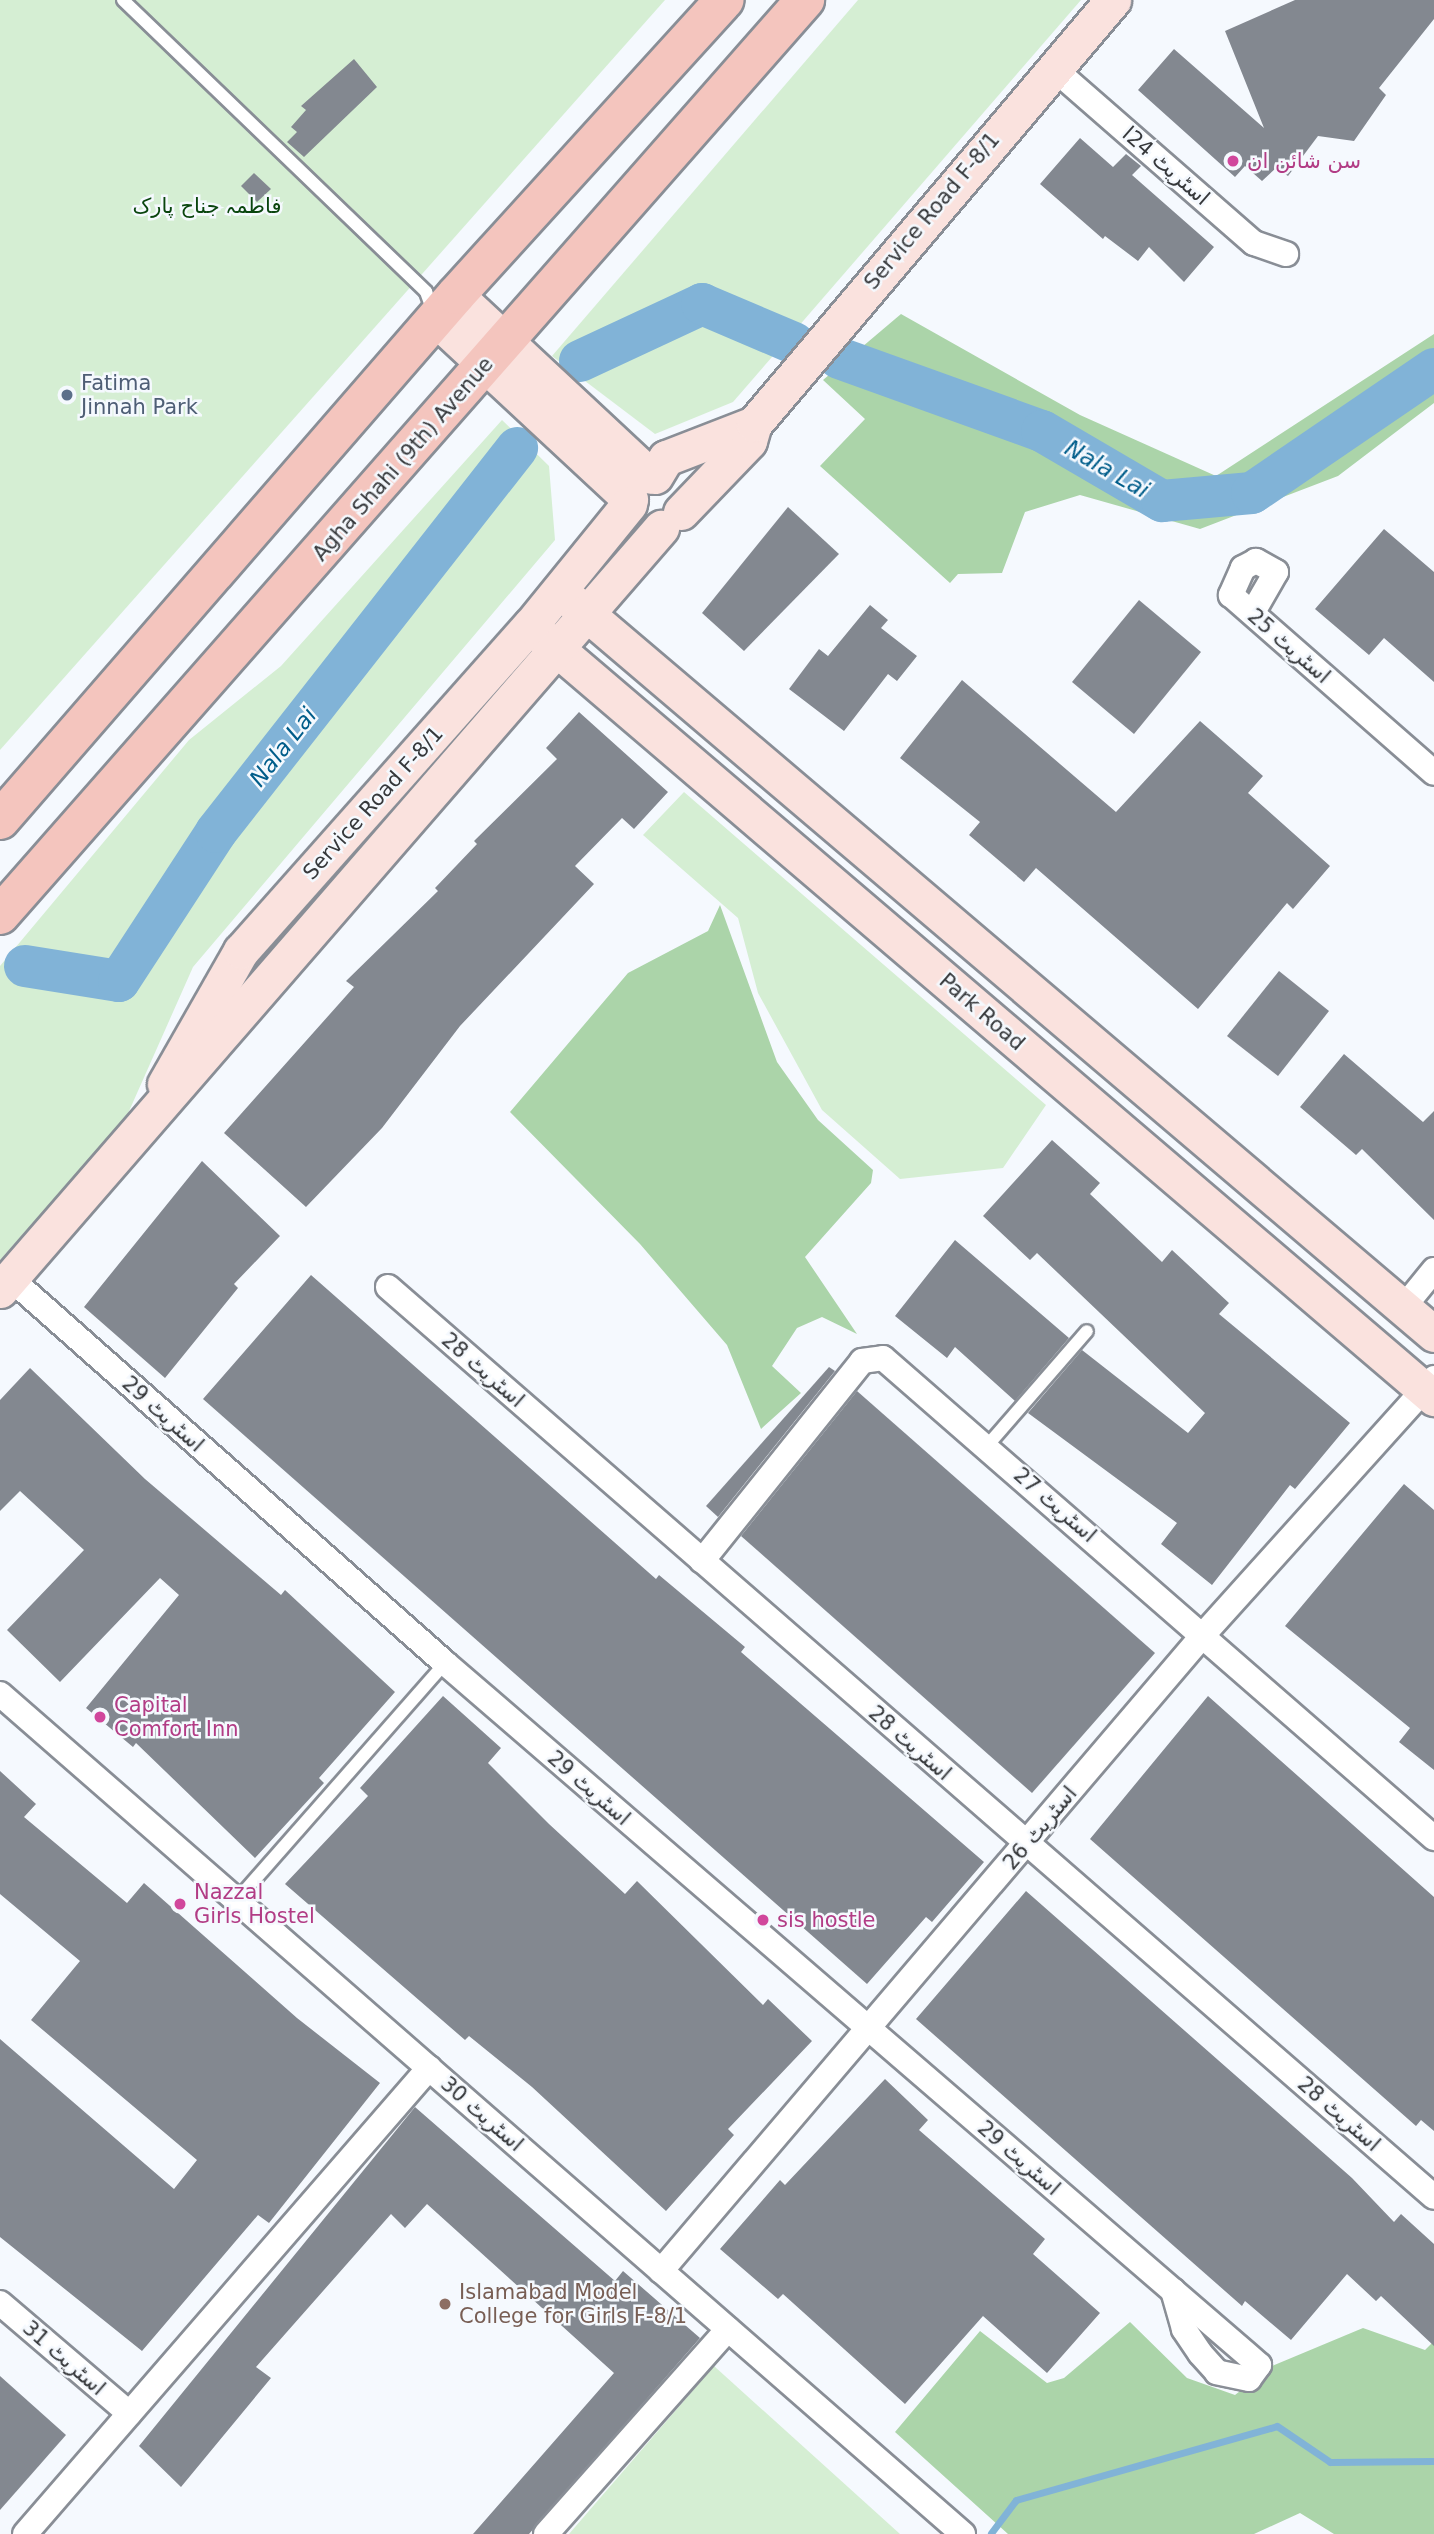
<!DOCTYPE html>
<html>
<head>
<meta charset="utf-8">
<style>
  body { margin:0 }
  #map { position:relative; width:1434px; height:2534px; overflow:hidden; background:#f5f9fe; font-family:"DejaVu Sans",Vazirmatn,sans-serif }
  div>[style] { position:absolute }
  .green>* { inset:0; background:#d5eed3 }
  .forest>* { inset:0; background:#abd4a9 }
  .stream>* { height:7px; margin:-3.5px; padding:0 3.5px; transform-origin:3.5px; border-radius:3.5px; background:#81b3d7 }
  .river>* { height:42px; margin:-21px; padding:0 21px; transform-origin:21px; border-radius:21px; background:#81b3d7 }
  .building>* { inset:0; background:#838890 }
  .roads { filter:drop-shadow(2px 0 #898e96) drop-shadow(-2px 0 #898e96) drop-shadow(0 2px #898e96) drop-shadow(0 -2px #898e96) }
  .lane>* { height:12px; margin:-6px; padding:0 6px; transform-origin:6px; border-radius:6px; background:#fff }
  .street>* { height:24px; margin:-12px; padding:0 12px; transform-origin:12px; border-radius:12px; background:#fff }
  .secondary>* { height:35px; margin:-17.5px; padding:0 17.5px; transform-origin:17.5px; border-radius:17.5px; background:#fae2de }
  .primary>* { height:38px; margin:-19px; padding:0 19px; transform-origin:19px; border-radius:19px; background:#f4c5be }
  .dots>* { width:19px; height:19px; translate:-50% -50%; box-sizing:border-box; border:4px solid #f5f9fe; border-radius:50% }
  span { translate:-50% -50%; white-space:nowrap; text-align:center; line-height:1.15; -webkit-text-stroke:5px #f5f9fe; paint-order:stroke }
  .hotel-label { font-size:21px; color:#b23c85 }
  .left { translate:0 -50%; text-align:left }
  .street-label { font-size:21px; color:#36383b }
  .park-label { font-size:21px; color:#09450d }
  .service-label { font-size:21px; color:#4e5e75 }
  .education-label { font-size:21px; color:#785e54 }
  .water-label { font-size:23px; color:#005d8a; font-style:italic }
</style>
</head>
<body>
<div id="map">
  <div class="green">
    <i style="clip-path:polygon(0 0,665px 0,0 750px)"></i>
    <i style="clip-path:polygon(858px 0,1081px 0,733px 402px,655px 434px,552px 356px)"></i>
    <i style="clip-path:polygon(502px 420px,549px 466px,555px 540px,193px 967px,126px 1118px,0 1260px,0 966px,189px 740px,281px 666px)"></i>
    <i style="clip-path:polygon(684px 792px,1046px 1105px,1003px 1168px,900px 1179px,822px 1110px,758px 993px,738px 918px,643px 835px)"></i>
    <i style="clip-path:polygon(714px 2366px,900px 2534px,569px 2534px)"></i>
  </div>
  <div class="forest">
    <i style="clip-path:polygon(901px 314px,1080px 415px,1216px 476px,1434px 334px,1434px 403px,1338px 476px,1200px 529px,1080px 495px,1025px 512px,1002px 573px,958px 574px,950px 583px,820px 466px,865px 419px,823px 380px)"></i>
    <i style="clip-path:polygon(720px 905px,777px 1062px,818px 1120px,873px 1170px,871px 1183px,805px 1257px,857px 1334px,822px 1317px,797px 1328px,772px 1366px,801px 1393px,761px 1429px,727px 1345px,640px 1244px,510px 1112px,628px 973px,708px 931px)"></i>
    <i style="clip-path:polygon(1130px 2322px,1187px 2378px,1235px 2395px,1272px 2366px,1363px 2328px,1425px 2350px,1434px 2341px,1434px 2534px,1334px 2534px,1300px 2513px,1254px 2534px,1008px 2534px,895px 2432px,980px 2331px,1047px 2383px,1064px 2378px)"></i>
  </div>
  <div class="stream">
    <i style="left:991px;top:2533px;width:41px;rotate:-52.9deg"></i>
    <i style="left:1016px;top:2500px;width:271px;rotate:-15.8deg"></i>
    <i style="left:1277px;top:2426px;width:64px;rotate:34.2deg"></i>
    <i style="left:1330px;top:2462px;width:104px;rotate:-0.6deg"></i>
  </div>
  <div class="river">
    <i style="left:839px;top:358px;width:216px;rotate:19.8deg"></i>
    <i style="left:1042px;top:431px;width:139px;rotate:30.3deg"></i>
    <i style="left:1162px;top:501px;width:90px;rotate:-5.1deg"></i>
    <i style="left:1252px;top:493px;width:220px;rotate:-34.3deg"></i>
    <i style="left:580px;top:361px;width:135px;rotate:-25deg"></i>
    <i style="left:702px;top:304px;width:100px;rotate:23deg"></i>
    <i style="left:25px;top:966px;width:95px;rotate:9.1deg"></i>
    <i style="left:119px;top:981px;width:178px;rotate:-56.9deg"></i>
    <i style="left:216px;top:832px;width:488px;rotate:-51.9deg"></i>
  </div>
  <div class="building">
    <i style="clip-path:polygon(1295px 0,1434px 0,1434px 19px,1379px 88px,1386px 95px,1354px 141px,1318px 136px,1288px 176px,1276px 168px,1262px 181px,1245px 166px,1235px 177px,1138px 90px,1174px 49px,1264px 128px,1225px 31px)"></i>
    <i style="clip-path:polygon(354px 59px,377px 87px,304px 157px,287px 142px,297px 132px,291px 127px,306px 110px,301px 106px)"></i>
    <i style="clip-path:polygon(1080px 138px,1113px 167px,1126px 154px,1141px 166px,1132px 175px,1214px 247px,1184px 282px,1149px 247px,1138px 261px,1105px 236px,1103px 239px,1040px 184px)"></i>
    <i style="clip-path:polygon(254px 173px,271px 189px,257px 202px,241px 186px)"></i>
    <i style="clip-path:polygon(788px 507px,839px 554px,744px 651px,702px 613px)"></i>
    <i style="clip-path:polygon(1384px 529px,1434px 572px,1434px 682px,1384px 638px,1369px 655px,1315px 609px)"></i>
    <i style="clip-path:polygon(1139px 600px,1201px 652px,1134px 734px,1072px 682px)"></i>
    <i style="clip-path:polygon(870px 605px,888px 620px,881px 628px,917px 656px,897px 681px,888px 674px,844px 731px,789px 689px,819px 649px,828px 656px)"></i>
    <i style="clip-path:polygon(962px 680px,1116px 812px,1200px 721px,1263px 776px,1248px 793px,1330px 866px,1293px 909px,1287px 903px,1198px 1009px,1036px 868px,1024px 882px,969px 835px,980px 822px,900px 758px)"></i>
    <i style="clip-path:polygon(579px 712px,668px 792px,634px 829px,622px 818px,575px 866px,594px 884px,460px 1026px,382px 1128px,306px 1207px,224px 1133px,354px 987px,346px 981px,438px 891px,435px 888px,477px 844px,474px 841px,557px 759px,546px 748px)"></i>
    <i style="clip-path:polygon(1279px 971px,1329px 1011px,1278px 1076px,1227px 1036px)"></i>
    <i style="clip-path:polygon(1344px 1054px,1423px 1122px,1434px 1111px,1434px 1220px,1362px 1149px,1356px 1155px,1300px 1107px)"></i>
    <i style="clip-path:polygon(1052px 1140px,1100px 1183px,1090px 1194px,1162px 1262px,1172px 1250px,1229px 1303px,1219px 1314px,1350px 1423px,1295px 1489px,1290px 1485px,1212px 1585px,1161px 1544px,1177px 1523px,1028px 1413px,1082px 1350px,1188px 1433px,1205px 1413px,1037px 1253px,1030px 1260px,983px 1216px)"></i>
    <i style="clip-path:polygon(202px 1161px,280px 1236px,234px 1284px,238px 1288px,165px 1378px,84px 1307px)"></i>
    <i style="clip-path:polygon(955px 1240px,1069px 1338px,1015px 1401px,955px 1347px,947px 1358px,895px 1316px)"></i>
    <i style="clip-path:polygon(311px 1275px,656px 1579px,659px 1575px,745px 1647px,741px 1652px,984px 1862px,932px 1922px,926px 1917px,867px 1984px,203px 1399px)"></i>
    <i style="clip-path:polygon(829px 1367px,835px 1371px,718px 1517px,706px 1506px)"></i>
    <i style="clip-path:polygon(30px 1368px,145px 1479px,281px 1595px,285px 1590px,395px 1692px,319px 1778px,324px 1783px,255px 1858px,136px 1743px,133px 1747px,86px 1708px,179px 1595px,160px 1578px,60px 1682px,7px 1630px,84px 1550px,20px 1491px,0 1511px,0 1400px)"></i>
    <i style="clip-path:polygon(857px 1391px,1155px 1653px,1032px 1793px,741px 1536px)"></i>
    <i style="clip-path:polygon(1404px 1484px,1434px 1510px,1434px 1770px,1399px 1742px,1410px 1728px,1285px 1626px)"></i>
    <i style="clip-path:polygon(443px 1696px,501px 1748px,488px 1763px,549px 1824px,625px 1894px,637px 1881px,763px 2005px,768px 1999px,812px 2041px,728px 2129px,734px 2135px,666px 2211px,532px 2087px,469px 2036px,465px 2040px,285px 1884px,368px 1796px,360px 1788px)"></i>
    <i style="clip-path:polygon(1208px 1696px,1434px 1897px,1434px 2131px,1421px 2120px,1416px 2126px,1090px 1839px)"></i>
    <i style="clip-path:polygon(0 1771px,36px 1804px,24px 1817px,127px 1903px,144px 1883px,297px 2018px,380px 2083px,269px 2223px,258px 2215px,142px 2351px,0 2237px,0 2039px,174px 2189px,197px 2160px,31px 2020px,80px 1961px,0 1894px)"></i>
    <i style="clip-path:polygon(1026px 1891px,1352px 2178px,1394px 2222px,1401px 2214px,1434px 2244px,1434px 2346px,1381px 2296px,1376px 2301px,1347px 2274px,1291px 2340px,1245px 2301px,1242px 2306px,916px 2019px)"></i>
    <i style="clip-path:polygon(885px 2079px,928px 2120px,919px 2130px,1045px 2239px,1033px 2254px,1100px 2313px,1047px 2373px,983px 2316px,905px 2404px,783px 2294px,778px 2299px,720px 2249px,780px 2180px,785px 2185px)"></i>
    <i style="clip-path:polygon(415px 2107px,615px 2281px,623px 2271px,700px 2338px,529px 2534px,473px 2534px,614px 2373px,427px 2204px,405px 2228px,391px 2214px,256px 2367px,271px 2378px,181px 2487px,139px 2446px)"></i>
    <i style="clip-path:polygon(0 2376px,66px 2435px,0 2510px)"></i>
  </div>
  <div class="roads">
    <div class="lane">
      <i style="left:123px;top:0;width:421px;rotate:43.9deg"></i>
      <i style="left:426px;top:292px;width:23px;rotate:70deg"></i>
      <i style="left:987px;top:1446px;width:152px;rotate:-49deg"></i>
      <i style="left:236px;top:1901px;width:317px;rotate:-48.7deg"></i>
    </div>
    <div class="street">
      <i style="left:1052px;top:67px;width:268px;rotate:41.1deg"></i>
      <i style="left:1254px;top:243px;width:34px;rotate:19deg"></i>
      <i style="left:1253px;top:612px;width:46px;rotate:-60.1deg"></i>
      <i style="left:1276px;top:572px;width:23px;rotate:-151deg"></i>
      <i style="left:1256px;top:561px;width:15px;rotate:152deg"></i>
      <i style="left:1243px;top:568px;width:30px;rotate:114deg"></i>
      <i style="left:1231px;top:595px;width:270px;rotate:41.2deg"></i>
      <i style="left:10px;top:1278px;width:581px;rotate:41.51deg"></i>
      <i style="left:445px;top:1663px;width:1075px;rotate:40.77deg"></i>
      <i style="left:1259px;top:2365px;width:17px;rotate:126deg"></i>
      <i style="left:1249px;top:2379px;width:33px;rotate:-168deg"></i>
      <i style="left:1217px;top:2372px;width:25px;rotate:-132deg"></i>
      <i style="left:1200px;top:2353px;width:29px;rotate:-124deg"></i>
      <i style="left:1184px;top:2329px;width:40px;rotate:-106deg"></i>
      <i style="left:388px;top:1287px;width:1386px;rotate:41.02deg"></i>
      <i style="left:1403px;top:1308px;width:49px;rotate:-50.8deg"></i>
      <i style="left:702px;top:1561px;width:256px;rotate:-51.3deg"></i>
      <i style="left:862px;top:1361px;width:21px;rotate:-8deg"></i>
      <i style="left:883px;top:1358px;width:731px;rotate:41.06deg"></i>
      <i style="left:0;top:1694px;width:1278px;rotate:41.1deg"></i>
      <i style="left:661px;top:2271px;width:836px;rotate:-49.56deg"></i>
      <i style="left:1203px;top:1635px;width:346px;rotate:-48deg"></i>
      <i style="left:0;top:2303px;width:170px;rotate:40.5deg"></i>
      <i style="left:25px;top:2534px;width:617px;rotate:-49.08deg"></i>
      <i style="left:546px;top:2534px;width:274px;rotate:-48.4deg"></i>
    </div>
    <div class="secondary">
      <i style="left:456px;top:295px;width:265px;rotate:43deg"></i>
      <i style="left:436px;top:319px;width:265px;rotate:42.9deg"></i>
      <i style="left:655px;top:476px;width:21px;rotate:-59deg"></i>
      <i style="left:666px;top:458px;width:94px;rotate:-21.1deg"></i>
      <i style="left:681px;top:512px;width:98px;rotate:-46.2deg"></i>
      <i style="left:749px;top:441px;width:18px;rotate:-74deg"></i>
      <i style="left:754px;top:424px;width:556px;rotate:-49.75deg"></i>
      <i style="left:560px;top:591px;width:1147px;rotate:40.37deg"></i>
      <i style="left:530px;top:626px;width:1189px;rotate:40.5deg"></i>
      <i style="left:165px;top:1084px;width:153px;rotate:-60.3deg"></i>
      <i style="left:241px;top:951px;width:435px;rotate:-48.4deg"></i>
      <i style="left:530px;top:626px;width:157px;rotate:-50.9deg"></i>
      <i style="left:0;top:1290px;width:1009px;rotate:-49.06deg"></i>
    </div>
    <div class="primary">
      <i style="left:0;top:820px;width:695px;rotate:-49.02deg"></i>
      <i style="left:456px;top:295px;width:399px;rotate:-47.7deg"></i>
      <i style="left:0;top:915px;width:1219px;rotate:-48.66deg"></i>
    </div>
  </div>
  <div class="dots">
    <i style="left:1233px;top:161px;background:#d1479c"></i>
    <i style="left:67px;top:395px;background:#5c6f8a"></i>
    <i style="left:100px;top:1717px;background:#d1479c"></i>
    <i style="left:180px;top:1904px;background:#d1479c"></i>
    <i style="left:763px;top:1920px;background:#d1479c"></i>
    <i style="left:445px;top:2304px;background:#8d6e63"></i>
  </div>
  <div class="hotel-label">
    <span class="left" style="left:1247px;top:161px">سن شائن ان</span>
    <span class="left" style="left:114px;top:1717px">Capital<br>Comfort Inn</span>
    <span class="left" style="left:194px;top:1904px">Nazzal<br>Girls Hostel</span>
    <span class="left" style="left:777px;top:1920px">sis hostle</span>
  </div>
  <div class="street-label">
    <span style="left:1166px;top:166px;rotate:41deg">اسٹریٹ 24ا</span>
    <span style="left:932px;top:211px;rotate:-50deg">Service Road F-8/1</span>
    <span style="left:403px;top:459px;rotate:-49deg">Agha Shahi (9th) Avenue</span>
    <span style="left:1289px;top:646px;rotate:41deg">اسٹریٹ 25</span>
    <span style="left:373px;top:803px;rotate:-48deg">Service Road F-8/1</span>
    <span style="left:982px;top:1012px;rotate:41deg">Park Road</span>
    <span style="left:483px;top:1370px;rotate:41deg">اسٹریٹ 28</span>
    <span style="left:163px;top:1414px;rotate:42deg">اسٹریٹ 29</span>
    <span style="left:1055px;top:1505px;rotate:41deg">اسٹریٹ 27</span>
    <span style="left:910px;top:1743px;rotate:41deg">اسٹریٹ 28</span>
    <span style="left:589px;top:1788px;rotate:41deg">اسٹریٹ 29</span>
    <span style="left:1040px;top:1828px;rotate:-50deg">اسٹریٹ 26</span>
    <span style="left:482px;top:2114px;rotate:41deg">اسٹریٹ 30</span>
    <span style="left:1339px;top:2114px;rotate:41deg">اسٹریٹ 28</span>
    <span style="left:1019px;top:2158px;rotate:41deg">اسٹریٹ 29</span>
    <span style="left:64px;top:2358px;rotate:41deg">اسٹریٹ 31</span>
  </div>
  <div class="park-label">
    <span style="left:207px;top:206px">فاطمہ جناح پارک</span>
  </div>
  <div class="service-label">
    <span class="left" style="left:81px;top:395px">Fatima<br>Jinnah Park</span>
  </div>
  <div class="education-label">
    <span class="left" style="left:459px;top:2304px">Islamabad Model<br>College for Girls F-8/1</span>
  </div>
  <div class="water-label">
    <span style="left:1107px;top:469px;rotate:30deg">Nala Lai</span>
    <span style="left:283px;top:747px;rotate:-52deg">Nala Lai</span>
  </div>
</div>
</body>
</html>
